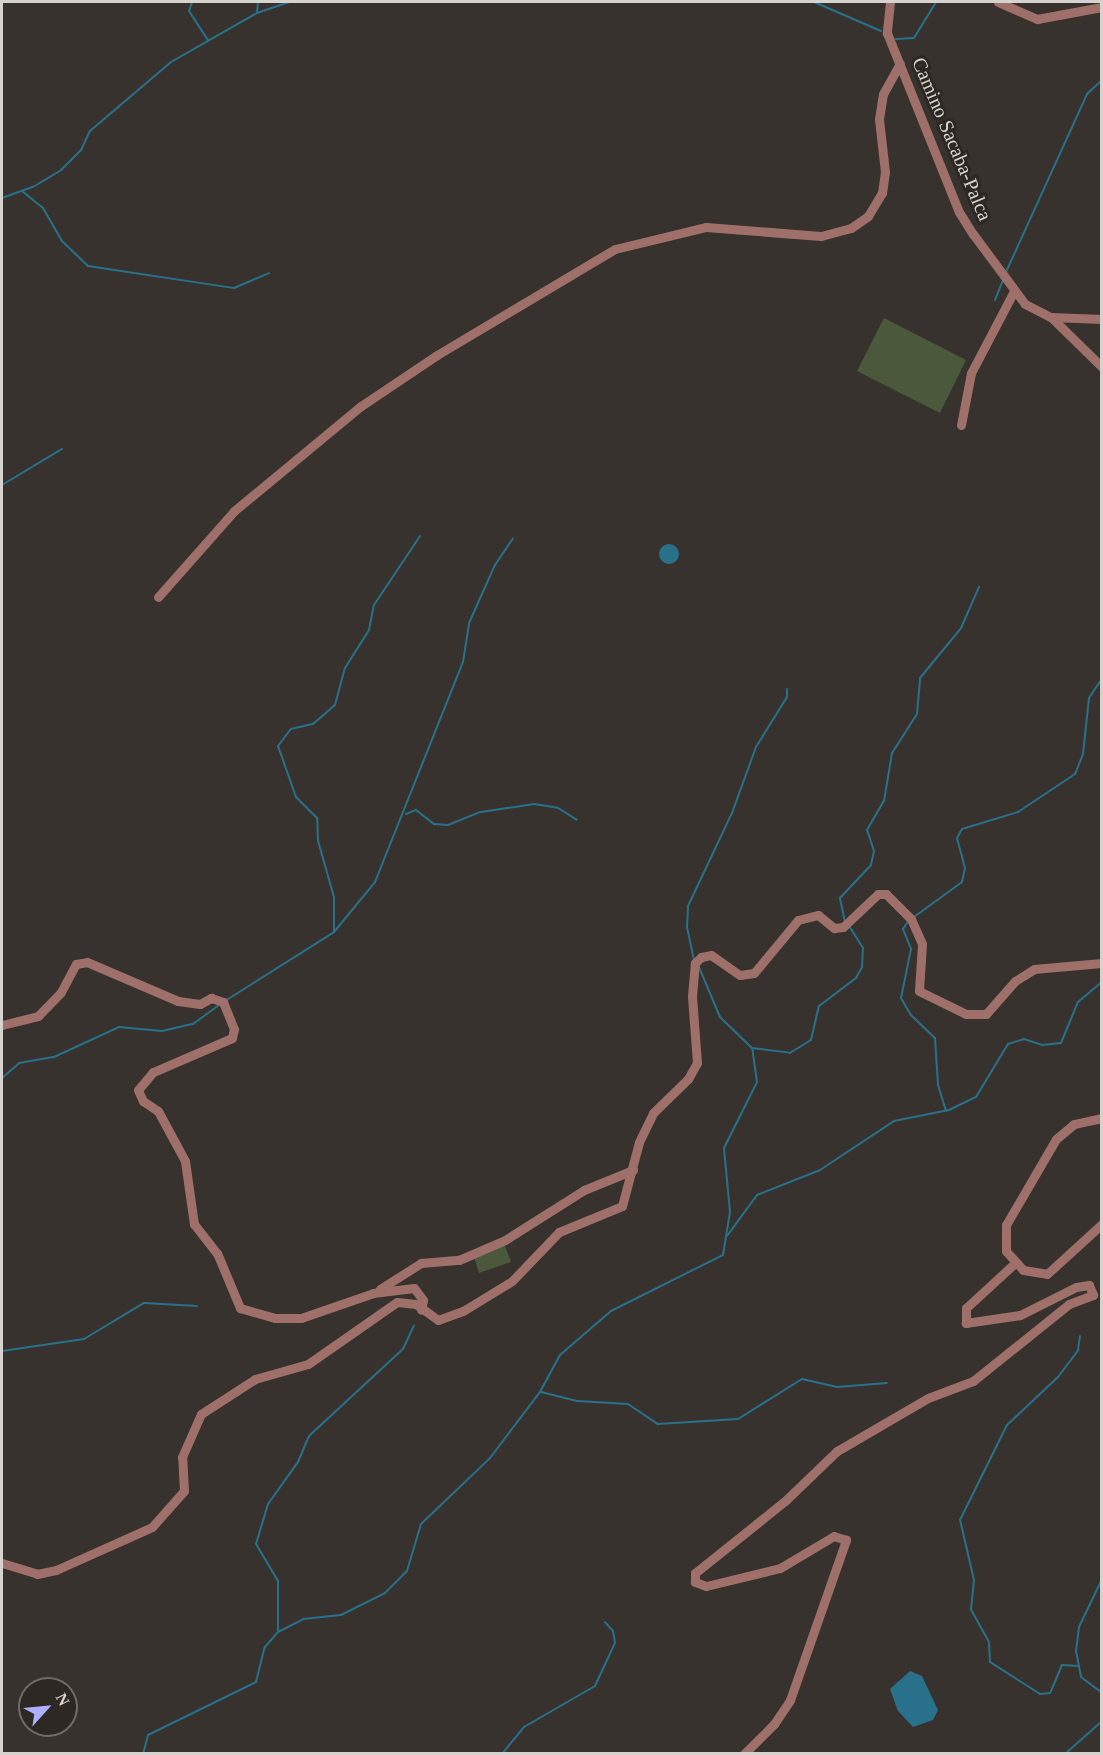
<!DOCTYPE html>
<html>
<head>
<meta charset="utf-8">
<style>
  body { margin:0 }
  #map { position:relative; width:1103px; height:1755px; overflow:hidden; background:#37322d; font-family:Georgia,serif }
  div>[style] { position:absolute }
  .green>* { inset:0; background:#4a593c }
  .water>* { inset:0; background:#29718a }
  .round { border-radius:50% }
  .stream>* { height:2px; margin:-1px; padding:0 1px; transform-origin:1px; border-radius:1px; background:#29718a }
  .minor>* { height:9px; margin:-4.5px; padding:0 4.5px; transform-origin:4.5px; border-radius:4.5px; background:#9f6f6a }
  span { translate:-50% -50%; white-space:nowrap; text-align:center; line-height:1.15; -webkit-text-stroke:6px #2d2823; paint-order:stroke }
  .street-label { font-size:20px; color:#d6d3cf }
  .frame { position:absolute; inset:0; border:3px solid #d6d3cf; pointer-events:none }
  .north { position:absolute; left:18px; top:1677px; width:60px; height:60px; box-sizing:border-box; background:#2d2823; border:2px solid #716c68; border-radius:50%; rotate:63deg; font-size:16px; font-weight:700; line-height:24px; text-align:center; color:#d6d3cf }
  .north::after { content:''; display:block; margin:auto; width:21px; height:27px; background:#acaffb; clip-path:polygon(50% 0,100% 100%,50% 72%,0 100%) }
</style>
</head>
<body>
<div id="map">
  <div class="green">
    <i style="clip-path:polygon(884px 318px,966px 360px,940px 413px,857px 371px)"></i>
    <i style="clip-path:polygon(504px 1243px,511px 1262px,479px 1273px,473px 1254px)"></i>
  </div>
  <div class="water">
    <i class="round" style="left:659px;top:544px;width:20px;height:20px"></i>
    <i style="clip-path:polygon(910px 1671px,922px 1676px,938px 1710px,933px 1720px,913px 1727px,898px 1711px,890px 1689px)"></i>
  </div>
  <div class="stream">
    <i style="left:192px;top:2px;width:9px;rotate:108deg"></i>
    <i style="left:189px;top:11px;width:35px;rotate:57deg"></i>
    <i style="left:814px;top:2px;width:73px;rotate:23.4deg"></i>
    <i style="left:257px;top:13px;width:11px;rotate:-85deg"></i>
    <i style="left:896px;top:39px;width:18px;rotate:-3deg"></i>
    <i style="left:914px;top:38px;width:42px;rotate:-58.6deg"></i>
    <i style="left:22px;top:191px;width:27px;rotate:39deg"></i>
    <i style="left:43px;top:208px;width:38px;rotate:60deg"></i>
    <i style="left:62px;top:241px;width:36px;rotate:44deg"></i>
    <i style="left:88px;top:266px;width:148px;rotate:8.6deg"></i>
    <i style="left:234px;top:288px;width:38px;rotate:-23deg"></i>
    <i style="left:2px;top:198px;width:33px;rotate:-20deg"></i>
    <i style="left:33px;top:187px;width:33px;rotate:-31deg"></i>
    <i style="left:61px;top:170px;width:28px;rotate:-45deg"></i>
    <i style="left:81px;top:150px;width:21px;rotate:-65deg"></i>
    <i style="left:90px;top:131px;width:106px;rotate:-40.4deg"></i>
    <i style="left:171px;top:62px;width:99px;rotate:-29.7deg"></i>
    <i style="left:257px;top:13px;width:34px;rotate:-19deg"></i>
    <i style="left:1006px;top:272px;width:196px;rotate:-65.5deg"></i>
    <i style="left:1087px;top:94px;width:21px;rotate:-43deg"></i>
    <i style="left:995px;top:300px;width:22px;rotate:-68deg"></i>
    <i style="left:2px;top:485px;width:70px;rotate:-31deg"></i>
    <i style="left:406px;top:814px;width:11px;rotate:-22deg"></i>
    <i style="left:416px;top:810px;width:23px;rotate:38deg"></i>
    <i style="left:434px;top:824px;width:14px;rotate:4deg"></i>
    <i style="left:448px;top:825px;width:35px;rotate:-22deg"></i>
    <i style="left:481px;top:812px;width:54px;rotate:-8.6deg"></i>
    <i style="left:534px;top:804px;width:24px;rotate:9deg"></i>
    <i style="left:558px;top:808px;width:22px;rotate:32deg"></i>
    <i style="left:914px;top:917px;width:59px;rotate:-36.1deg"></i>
    <i style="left:962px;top:882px;width:14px;rotate:-78deg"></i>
    <i style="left:965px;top:868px;width:31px;rotate:-105deg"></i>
    <i style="left:957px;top:838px;width:10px;rotate:-61deg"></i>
    <i style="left:962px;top:829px;width:59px;rotate:-16.9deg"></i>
    <i style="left:1018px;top:812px;width:69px;rotate:-33.7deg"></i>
    <i style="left:1075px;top:774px;width:22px;rotate:-68deg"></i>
    <i style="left:1083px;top:754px;width:56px;rotate:-83.9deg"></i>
    <i style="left:1089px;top:698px;width:23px;rotate:-56deg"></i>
    <i style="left:909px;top:920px;width:11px;rotate:124deg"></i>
    <i style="left:903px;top:929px;width:22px;rotate:68deg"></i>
    <i style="left:911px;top:949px;width:50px;rotate:101.5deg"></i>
    <i style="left:901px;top:998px;width:20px;rotate:60deg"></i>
    <i style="left:911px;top:1015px;width:33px;rotate:44deg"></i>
    <i style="left:935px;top:1038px;width:47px;rotate:86.3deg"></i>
    <i style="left:938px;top:1085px;width:27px;rotate:73deg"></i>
    <i style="left:845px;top:922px;width:25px;rotate:-102deg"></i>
    <i style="left:840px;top:898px;width:45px;rotate:-46.8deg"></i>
    <i style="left:871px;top:865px;width:14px;rotate:-78deg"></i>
    <i style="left:874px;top:851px;width:22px;rotate:-108deg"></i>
    <i style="left:867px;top:830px;width:34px;rotate:-60deg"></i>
    <i style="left:884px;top:801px;width:49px;rotate:-80.5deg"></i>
    <i style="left:892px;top:753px;width:46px;rotate:-57.3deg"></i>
    <i style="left:917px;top:714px;width:36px;rotate:-85deg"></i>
    <i style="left:920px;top:678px;width:65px;rotate:-50.6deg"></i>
    <i style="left:961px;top:628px;width:45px;rotate:-66.3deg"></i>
    <i style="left:334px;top:931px;width:34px;rotate:-90deg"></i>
    <i style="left:334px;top:897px;width:58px;rotate:-105.9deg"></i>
    <i style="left:318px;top:841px;width:23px;rotate:-92deg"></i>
    <i style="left:317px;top:818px;width:30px;rotate:-135deg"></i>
    <i style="left:296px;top:797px;width:54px;rotate:-109.4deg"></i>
    <i style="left:278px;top:746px;width:21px;rotate:-53deg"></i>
    <i style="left:291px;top:729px;width:23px;rotate:-13deg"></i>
    <i style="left:313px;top:724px;width:29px;rotate:-41deg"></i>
    <i style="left:335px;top:705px;width:38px;rotate:-75deg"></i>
    <i style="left:345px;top:668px;width:45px;rotate:-57.7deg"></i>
    <i style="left:369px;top:630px;width:25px;rotate:-79deg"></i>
    <i style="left:374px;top:605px;width:83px;rotate:-56.3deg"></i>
    <i style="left:694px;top:960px;width:34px;rotate:-102deg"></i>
    <i style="left:687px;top:927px;width:21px;rotate:-87deg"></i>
    <i style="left:688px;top:906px;width:103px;rotate:-64.7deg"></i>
    <i style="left:732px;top:813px;width:70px;rotate:-70deg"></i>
    <i style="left:756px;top:747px;width:59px;rotate:-58.2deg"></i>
    <i style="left:787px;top:697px;width:8px;rotate:-90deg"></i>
    <i style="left:225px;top:1001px;width:129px;rotate:-32.3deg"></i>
    <i style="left:334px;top:932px;width:65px;rotate:-50.6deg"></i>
    <i style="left:375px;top:882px;width:237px;rotate:-68.2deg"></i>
    <i style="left:463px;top:662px;width:39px;rotate:-81deg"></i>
    <i style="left:469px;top:623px;width:64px;rotate:-65.9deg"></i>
    <i style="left:495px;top:565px;width:32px;rotate:-56deg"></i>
    <i style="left:752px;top:1048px;width:38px;rotate:7deg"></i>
    <i style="left:790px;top:1053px;width:25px;rotate:-32deg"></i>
    <i style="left:811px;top:1040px;width:35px;rotate:-77deg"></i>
    <i style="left:819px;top:1006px;width:46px;rotate:-37.1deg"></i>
    <i style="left:856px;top:978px;width:13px;rotate:-61deg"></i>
    <i style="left:862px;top:967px;width:19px;rotate:-87deg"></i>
    <i style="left:863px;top:948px;width:26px;rotate:-122deg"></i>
    <i style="left:2px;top:1078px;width:23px;rotate:-41deg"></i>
    <i style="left:19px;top:1063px;width:36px;rotate:-10deg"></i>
    <i style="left:54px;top:1057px;width:72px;rotate:-24.8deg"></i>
    <i style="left:119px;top:1027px;width:43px;rotate:5.3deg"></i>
    <i style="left:162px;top:1031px;width:32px;rotate:-13deg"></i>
    <i style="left:193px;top:1024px;width:34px;rotate:-36deg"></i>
    <i style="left:727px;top:1236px;width:51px;rotate:-53.8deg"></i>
    <i style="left:757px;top:1195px;width:68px;rotate:-21.6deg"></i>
    <i style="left:820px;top:1170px;width:89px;rotate:-33.5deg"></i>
    <i style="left:894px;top:1121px;width:56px;rotate:-11.3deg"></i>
    <i style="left:949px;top:1110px;width:30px;rotate:-26deg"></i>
    <i style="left:976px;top:1097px;width:62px;rotate:-58.9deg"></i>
    <i style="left:1008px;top:1044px;width:17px;rotate:-17deg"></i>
    <i style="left:1024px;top:1039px;width:19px;rotate:18deg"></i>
    <i style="left:1042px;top:1045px;width:19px;rotate:-6deg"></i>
    <i style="left:1061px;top:1043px;width:44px;rotate:-67.5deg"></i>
    <i style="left:1078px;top:1002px;width:31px;rotate:-40deg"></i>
    <i style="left:2px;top:1351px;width:83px;rotate:-8.3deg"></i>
    <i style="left:84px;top:1339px;width:70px;rotate:-31deg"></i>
    <i style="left:144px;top:1303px;width:53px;rotate:3.2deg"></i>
    <i style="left:541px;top:1392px;width:37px;rotate:14deg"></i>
    <i style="left:577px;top:1401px;width:51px;rotate:3.4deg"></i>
    <i style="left:628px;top:1404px;width:36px;rotate:34deg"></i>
    <i style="left:658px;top:1424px;width:80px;rotate:-3.6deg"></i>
    <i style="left:738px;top:1419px;width:75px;rotate:-32deg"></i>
    <i style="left:802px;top:1379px;width:36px;rotate:13deg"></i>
    <i style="left:837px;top:1387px;width:50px;rotate:-4.6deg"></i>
    <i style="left:1102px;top:1579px;width:53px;rotate:115.6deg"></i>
    <i style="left:1079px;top:1627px;width:24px;rotate:97deg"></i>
    <i style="left:1076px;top:1651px;width:26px;rotate:79deg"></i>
    <i style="left:1081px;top:1677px;width:26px;rotate:37deg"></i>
    <i style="left:278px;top:1631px;width:50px;rotate:-90deg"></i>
    <i style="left:278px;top:1581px;width:43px;rotate:-120.7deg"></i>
    <i style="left:256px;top:1544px;width:42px;rotate:-73.3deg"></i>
    <i style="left:268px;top:1504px;width:52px;rotate:-54.5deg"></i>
    <i style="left:298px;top:1462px;width:28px;rotate:-67deg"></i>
    <i style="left:309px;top:1436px;width:128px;rotate:-42.8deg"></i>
    <i style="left:403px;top:1349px;width:26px;rotate:-65deg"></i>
    <i style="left:1079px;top:1666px;width:17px;rotate:-177deg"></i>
    <i style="left:1062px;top:1665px;width:30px;rotate:113deg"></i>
    <i style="left:1050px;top:1693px;width:10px;rotate:174deg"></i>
    <i style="left:1040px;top:1694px;width:59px;rotate:-147.4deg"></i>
    <i style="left:990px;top:1662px;width:20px;rotate:-93deg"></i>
    <i style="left:989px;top:1642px;width:38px;rotate:-119deg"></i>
    <i style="left:971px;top:1609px;width:29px;rotate:-84deg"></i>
    <i style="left:974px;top:1580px;width:62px;rotate:-103.1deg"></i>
    <i style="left:960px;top:1520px;width:106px;rotate:-63.7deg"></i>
    <i style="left:1007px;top:1425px;width:70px;rotate:-43.3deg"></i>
    <i style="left:1058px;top:1377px;width:34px;rotate:-53deg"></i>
    <i style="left:1078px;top:1350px;width:14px;rotate:-82deg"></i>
    <i style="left:143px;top:1754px;width:20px;rotate:-75deg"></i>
    <i style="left:148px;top:1735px;width:120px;rotate:-26.1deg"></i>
    <i style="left:256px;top:1682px;width:36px;rotate:-76deg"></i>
    <i style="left:265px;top:1647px;width:20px;rotate:-49deg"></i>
    <i style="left:278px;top:1632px;width:28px;rotate:-27deg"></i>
    <i style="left:303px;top:1619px;width:38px;rotate:-6deg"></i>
    <i style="left:341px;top:1615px;width:49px;rotate:-26.6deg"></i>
    <i style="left:385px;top:1593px;width:31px;rotate:-45deg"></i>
    <i style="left:407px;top:1571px;width:49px;rotate:-73.4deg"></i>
    <i style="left:421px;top:1524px;width:95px;rotate:-43.7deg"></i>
    <i style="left:490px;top:1458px;width:83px;rotate:-52.9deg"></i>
    <i style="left:540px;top:1392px;width:42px;rotate:-61.6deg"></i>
    <i style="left:560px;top:1355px;width:67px;rotate:-40.8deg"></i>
    <i style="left:611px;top:1311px;width:125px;rotate:-26.6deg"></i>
    <i style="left:723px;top:1255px;width:44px;rotate:-80.8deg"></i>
    <i style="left:730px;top:1212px;width:64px;rotate:-95.4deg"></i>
    <i style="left:724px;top:1148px;width:74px;rotate:-63.4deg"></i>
    <i style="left:757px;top:1082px;width:34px;rotate:-98deg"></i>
    <i style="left:752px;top:1048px;width:45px;rotate:-135.9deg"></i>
    <i style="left:720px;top:1017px;width:56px;rotate:-112.9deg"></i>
    <i style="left:502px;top:1754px;width:35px;rotate:-51deg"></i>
    <i style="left:524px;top:1727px;width:82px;rotate:-30deg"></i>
    <i style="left:595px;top:1686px;width:47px;rotate:-65.1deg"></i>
    <i style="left:615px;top:1643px;width:12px;rotate:-99deg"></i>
    <i style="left:613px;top:1631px;width:12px;rotate:-132deg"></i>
    <i style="left:1065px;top:1754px;width:50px;rotate:-41.7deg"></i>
  </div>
  <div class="minor">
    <i style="left:890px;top:2px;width:31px;rotate:96deg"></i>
    <i style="left:887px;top:33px;width:193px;rotate:68.1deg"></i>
    <i style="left:959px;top:212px;width:26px;rotate:58deg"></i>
    <i style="left:973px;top:234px;width:87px;rotate:53.4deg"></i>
    <i style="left:1025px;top:304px;width:29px;rotate:27deg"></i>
    <i style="left:1051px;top:317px;width:51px;rotate:2.2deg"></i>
    <i style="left:998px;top:2px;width:43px;rotate:23.6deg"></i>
    <i style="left:1037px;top:19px;width:66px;rotate:-10.5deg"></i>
    <i style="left:1051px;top:317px;width:71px;rotate:44.4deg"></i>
    <i style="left:961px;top:425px;width:53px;rotate:-79.1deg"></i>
    <i style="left:971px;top:373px;width:93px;rotate:-62.3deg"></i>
    <i style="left:158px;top:597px;width:115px;rotate:-48.5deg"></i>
    <i style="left:234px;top:511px;width:165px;rotate:-39.6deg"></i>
    <i style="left:361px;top:406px;width:92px;rotate:-33.9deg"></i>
    <i style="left:437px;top:355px;width:207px;rotate:-30.8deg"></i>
    <i style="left:615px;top:249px;width:94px;rotate:-13.6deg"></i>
    <i style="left:706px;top:227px;width:115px;rotate:4.5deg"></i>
    <i style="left:821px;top:236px;width:31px;rotate:-15deg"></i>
    <i style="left:851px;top:228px;width:21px;rotate:-35deg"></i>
    <i style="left:868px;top:216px;width:27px;rotate:-59deg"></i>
    <i style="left:882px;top:193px;width:21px;rotate:-82deg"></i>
    <i style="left:885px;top:172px;width:53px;rotate:-96.5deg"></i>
    <i style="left:879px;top:119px;width:25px;rotate:-81deg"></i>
    <i style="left:883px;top:94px;width:35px;rotate:-61deg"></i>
    <i style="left:2px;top:1025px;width:37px;rotate:-14deg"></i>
    <i style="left:38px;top:1016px;width:33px;rotate:-46deg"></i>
    <i style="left:61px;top:992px;width:32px;rotate:-62deg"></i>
    <i style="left:76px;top:964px;width:11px;rotate:-10deg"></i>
    <i style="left:87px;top:962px;width:99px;rotate:23.2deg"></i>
    <i style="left:178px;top:1001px;width:22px;rotate:8deg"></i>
    <i style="left:200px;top:1004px;width:13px;rotate:-29deg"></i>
    <i style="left:211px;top:998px;width:13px;rotate:18deg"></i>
    <i style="left:223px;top:1002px;width:29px;rotate:68deg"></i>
    <i style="left:234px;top:1029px;width:9px;rotate:103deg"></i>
    <i style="left:232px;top:1038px;width:86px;rotate:156.7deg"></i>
    <i style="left:153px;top:1072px;width:23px;rotate:130deg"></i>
    <i style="left:138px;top:1090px;width:12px;rotate:66deg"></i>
    <i style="left:143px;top:1101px;width:18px;rotate:34deg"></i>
    <i style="left:158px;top:1111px;width:57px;rotate:61.6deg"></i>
    <i style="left:185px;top:1161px;width:64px;rotate:81.9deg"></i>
    <i style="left:194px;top:1224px;width:37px;rotate:52deg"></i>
    <i style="left:217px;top:1253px;width:60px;rotate:67.3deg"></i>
    <i style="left:240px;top:1308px;width:36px;rotate:16deg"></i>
    <i style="left:275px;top:1318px;width:26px"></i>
    <i style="left:301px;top:1318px;width:76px;rotate:-19.1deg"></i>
    <i style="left:373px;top:1293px;width:41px;rotate:-7deg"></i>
    <i style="left:414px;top:1288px;width:15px;rotate:53deg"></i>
    <i style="left:423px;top:1300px;width:10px;rotate:101deg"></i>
    <i style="left:1102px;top:1118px;width:29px;rotate:168deg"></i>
    <i style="left:1074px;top:1124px;width:23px;rotate:140deg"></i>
    <i style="left:1056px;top:1139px;width:99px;rotate:120.2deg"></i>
    <i style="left:1006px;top:1225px;width:26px;rotate:90deg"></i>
    <i style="left:1006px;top:1251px;width:25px;rotate:48deg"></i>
    <i style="left:1023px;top:1270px;width:24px;rotate:9deg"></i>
    <i style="left:1047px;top:1274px;width:74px;rotate:-42.3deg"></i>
    <i style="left:380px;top:1289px;width:49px;rotate:-32.4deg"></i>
    <i style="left:421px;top:1263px;width:38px;rotate:-5deg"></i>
    <i style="left:459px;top:1260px;width:50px;rotate:-23.5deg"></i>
    <i style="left:505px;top:1240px;width:93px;rotate:-32.3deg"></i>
    <i style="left:584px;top:1190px;width:53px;rotate:-22.2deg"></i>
    <i style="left:2px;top:1563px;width:37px;rotate:17deg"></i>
    <i style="left:37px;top:1574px;width:19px;rotate:-12deg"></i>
    <i style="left:56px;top:1570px;width:105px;rotate:-24.1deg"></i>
    <i style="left:152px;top:1527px;width:48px;rotate:-48.4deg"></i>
    <i style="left:184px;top:1491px;width:34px;rotate:-93deg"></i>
    <i style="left:182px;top:1457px;width:47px;rotate:-66.2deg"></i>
    <i style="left:201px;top:1414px;width:64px;rotate:-32.9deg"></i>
    <i style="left:255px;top:1379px;width:55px;rotate:-15.8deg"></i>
    <i style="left:308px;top:1364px;width:108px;rotate:-34.9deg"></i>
    <i style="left:397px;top:1302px;width:19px;rotate:6deg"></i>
    <i style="left:416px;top:1304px;width:27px;rotate:36deg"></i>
    <i style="left:438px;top:1320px;width:27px;rotate:-20deg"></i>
    <i style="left:463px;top:1311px;width:57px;rotate:-31.5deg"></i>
    <i style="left:512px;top:1281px;width:68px;rotate:-46.2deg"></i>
    <i style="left:559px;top:1232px;width:68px;rotate:-22.4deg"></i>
    <i style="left:622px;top:1206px;width:66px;rotate:-75.1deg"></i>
    <i style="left:639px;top:1142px;width:32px;rotate:-64deg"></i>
    <i style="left:653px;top:1113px;width:49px;rotate:-44.2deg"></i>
    <i style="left:688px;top:1079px;width:18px;rotate:-61deg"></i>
    <i style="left:697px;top:1063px;width:67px;rotate:-94.3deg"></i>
    <i style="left:692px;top:996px;width:33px;rotate:-85deg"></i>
    <i style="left:695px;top:963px;width:8px;rotate:-45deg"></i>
    <i style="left:701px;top:957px;width:10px;rotate:-11deg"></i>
    <i style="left:711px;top:955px;width:35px;rotate:35deg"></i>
    <i style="left:740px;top:975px;width:14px;rotate:-8deg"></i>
    <i style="left:754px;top:973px;width:69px;rotate:-50.3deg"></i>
    <i style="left:798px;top:920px;width:21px;rotate:-14deg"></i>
    <i style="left:818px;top:915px;width:21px;rotate:39deg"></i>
    <i style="left:834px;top:928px;width:9px;rotate:-6deg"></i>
    <i style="left:843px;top:927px;width:48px;rotate:-43.3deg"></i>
    <i style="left:878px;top:894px;width:8px"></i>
    <i style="left:886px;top:894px;width:35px;rotate:45deg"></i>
    <i style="left:911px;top:919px;width:27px;rotate:66deg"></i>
    <i style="left:922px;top:944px;width:47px;rotate:93.7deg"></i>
    <i style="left:919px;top:991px;width:52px;rotate:26.1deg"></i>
    <i style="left:966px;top:1014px;width:20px"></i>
    <i style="left:986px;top:1014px;width:44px;rotate:-48.7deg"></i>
    <i style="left:1015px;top:981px;width:22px;rotate:-32deg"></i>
    <i style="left:1034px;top:969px;width:68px;rotate:-5deg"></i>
    <i style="left:744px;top:1754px;width:42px;rotate:-45deg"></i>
    <i style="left:774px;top:1724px;width:29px;rotate:-56deg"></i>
    <i style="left:790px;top:1700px;width:170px;rotate:-70.7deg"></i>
    <i style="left:846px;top:1540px;width:13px;rotate:-162deg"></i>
    <i style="left:834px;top:1536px;width:63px;rotate:149.3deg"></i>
    <i style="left:780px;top:1568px;width:76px;rotate:166.3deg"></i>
    <i style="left:706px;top:1586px;width:12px;rotate:-160deg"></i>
    <i style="left:695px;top:1582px;width:9px;rotate:-90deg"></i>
    <i style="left:695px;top:1573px;width:115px;rotate:-38.7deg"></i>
    <i style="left:785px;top:1501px;width:72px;rotate:-43.9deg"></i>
    <i style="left:837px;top:1451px;width:105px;rotate:-30.2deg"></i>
    <i style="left:928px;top:1398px;width:48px;rotate:-20.7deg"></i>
    <i style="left:973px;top:1381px;width:123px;rotate:-38.7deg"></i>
    <i style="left:1069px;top:1304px;width:26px;rotate:-21deg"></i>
    <i style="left:1093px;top:1295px;width:11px;rotate:-112deg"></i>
    <i style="left:1089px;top:1285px;width:13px;rotate:171deg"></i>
    <i style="left:1076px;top:1287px;width:63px;rotate:153.4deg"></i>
    <i style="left:1020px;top:1315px;width:55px;rotate:171.6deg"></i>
    <i style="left:966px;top:1323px;width:15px;rotate:-90deg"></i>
    <i style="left:966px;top:1308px;width:67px;rotate:-42.6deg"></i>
  </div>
  <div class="street-label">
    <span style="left:952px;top:139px;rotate:67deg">Camino Sacaba-Palca</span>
  </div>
  <div class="frame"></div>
  <div class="north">N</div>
</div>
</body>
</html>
